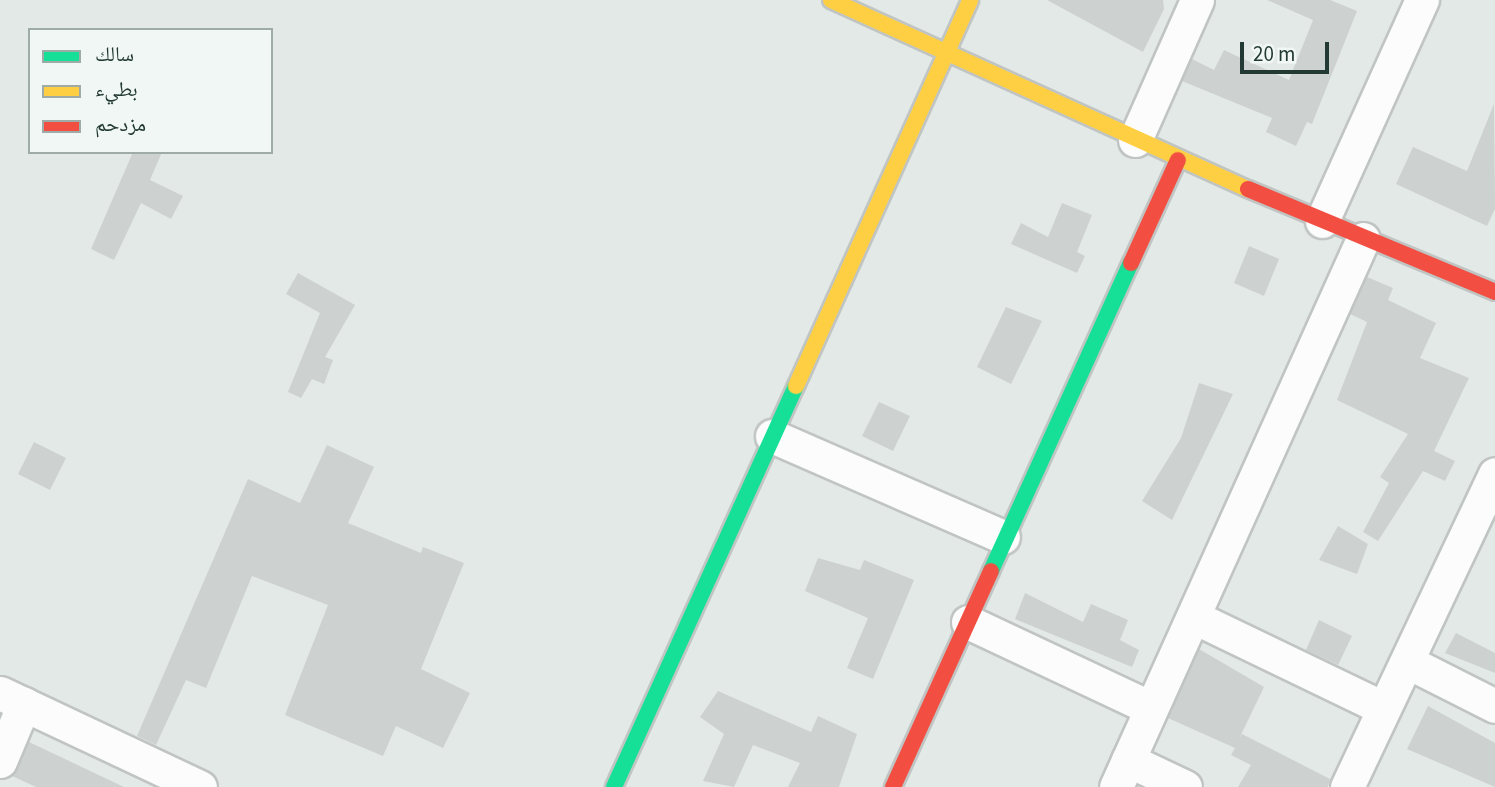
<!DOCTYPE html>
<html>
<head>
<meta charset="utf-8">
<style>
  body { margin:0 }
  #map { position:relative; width:1495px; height:787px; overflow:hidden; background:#e3e9e6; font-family:"Source Sans 3","Noto Naskh Arabic",sans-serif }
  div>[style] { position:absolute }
  .building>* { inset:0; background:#cdd2d0 }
  .roads { filter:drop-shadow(2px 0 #c0c5c3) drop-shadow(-2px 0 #c0c5c3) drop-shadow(0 2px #c0c5c3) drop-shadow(0 -2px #c0c5c3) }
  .street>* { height:33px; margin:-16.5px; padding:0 16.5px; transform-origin:16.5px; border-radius:16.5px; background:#fbfcfb }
  .fast>* { height:16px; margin:-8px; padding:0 8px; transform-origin:8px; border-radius:8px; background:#16e098 }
  .slow>* { height:16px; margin:-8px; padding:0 8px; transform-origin:8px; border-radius:8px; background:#ffcf43 }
  .jam>* { height:16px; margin:-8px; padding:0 8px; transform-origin:8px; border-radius:8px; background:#f24e42 }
  span { translate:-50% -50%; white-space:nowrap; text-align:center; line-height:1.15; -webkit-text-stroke:5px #f1f7f4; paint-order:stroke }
  .legend { position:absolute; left:28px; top:28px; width:245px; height:126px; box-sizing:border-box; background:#f1f7f4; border:2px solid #9eaba7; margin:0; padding:9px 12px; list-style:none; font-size:21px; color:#223a33 }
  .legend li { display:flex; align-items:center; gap:14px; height:35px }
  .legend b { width:35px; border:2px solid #9eaba7 }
  .scale { position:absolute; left:1240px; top:42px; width:89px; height:32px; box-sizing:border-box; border:4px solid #223a33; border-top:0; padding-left:9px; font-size:21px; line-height:24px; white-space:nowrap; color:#223a33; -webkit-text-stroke:5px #f1f7f4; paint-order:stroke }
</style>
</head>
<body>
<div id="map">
  <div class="building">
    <i style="clip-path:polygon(1047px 0,1163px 0,1164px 9px,1143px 52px)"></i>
    <i style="clip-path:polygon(1267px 0,1330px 0,1357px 11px,1312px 124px,1307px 122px,1296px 146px,1266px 132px,1272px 118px,1182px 81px,1192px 59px,1214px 70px,1224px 50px,1289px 80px,1313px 20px)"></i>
    <i style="clip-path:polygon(1494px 104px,1495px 209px,1487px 226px,1396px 184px,1413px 147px,1467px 171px)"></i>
    <i style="clip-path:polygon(133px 152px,162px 152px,150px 180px,183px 196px,171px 219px,141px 203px,114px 260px,91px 249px)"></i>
    <i style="clip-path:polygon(1062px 203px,1092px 215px,1077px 252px,1085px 256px,1077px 273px,1011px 244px,1021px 223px,1048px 237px)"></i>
    <i style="clip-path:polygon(1249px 246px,1279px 259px,1264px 296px,1234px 283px)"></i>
    <i style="clip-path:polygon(298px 273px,355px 305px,325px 357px,333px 360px,324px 384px,312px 379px,301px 398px,288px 392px,320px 313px,286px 294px)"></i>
    <i style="clip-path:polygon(1367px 277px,1393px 288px,1388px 300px,1436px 323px,1420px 358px,1469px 378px,1434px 451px,1455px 461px,1445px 481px,1423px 471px,1378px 541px,1363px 532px,1389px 483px,1380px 477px,1408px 434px,1337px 400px,1367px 322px,1350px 314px)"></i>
    <i style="clip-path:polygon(1006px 307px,1042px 321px,1011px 384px,977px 367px)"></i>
    <i style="clip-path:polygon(1199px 383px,1233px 394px,1172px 520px,1142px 501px,1181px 438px)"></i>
    <i style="clip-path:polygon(879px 402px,910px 416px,893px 451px,862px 436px)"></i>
    <i style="clip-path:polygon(34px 442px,66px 458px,50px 490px,18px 474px)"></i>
    <i style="clip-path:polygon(327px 445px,374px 467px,348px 523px,421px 553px,423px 547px,464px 563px,421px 669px,470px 693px,443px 748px,396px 726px,383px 756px,285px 715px,328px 605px,252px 576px,206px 688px,186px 680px,156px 745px,137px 736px,248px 479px,300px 503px)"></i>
    <i style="clip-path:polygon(1338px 526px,1368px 544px,1357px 574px,1319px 560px)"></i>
    <i style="clip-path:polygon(818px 558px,860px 570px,864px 560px,914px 580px,873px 679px,847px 668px,868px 618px,805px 591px)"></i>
    <i style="clip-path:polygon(1025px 593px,1083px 622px,1091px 604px,1128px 620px,1120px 640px,1139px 650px,1132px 667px,1015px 619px)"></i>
    <i style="clip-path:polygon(1319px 620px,1352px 636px,1338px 665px,1306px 650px)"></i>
    <i style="clip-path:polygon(1456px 633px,1495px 653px,1495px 673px,1445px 653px)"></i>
    <i style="clip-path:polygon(1199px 649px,1264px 687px,1239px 739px,1242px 734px,1330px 779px,1328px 787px,1238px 787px,1251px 765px,1231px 755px,1235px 748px,1168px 718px)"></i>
    <i style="clip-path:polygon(718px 691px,811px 732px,818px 716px,857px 734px,839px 787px,788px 787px,800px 763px,753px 745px,734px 787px,703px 781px,724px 734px,700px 717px)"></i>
    <i style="clip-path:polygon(1428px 706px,1495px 743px,1495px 787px,1407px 749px)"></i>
    <i style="clip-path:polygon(29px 742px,124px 787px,36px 787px,12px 776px)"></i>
  </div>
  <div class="roads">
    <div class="street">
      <i style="left:1135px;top:140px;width:153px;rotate:-66.1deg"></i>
      <i style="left:1322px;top:221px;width:243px;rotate:-65.7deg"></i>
      <i style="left:772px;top:436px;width:252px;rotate:23.6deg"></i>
      <i style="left:1194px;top:617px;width:210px;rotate:25.7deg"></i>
      <i style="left:968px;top:622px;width:202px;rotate:25.2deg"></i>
      <i style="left:1408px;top:662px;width:97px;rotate:26.8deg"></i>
      <i style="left:0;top:693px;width:221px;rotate:25.2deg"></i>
      <i style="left:1128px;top:760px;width:63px;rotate:25.3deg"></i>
      <i style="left:0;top:761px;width:62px;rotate:-67.2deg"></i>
      <i style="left:1116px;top:787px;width:601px;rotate:-65.74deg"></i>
      <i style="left:1347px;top:787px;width:346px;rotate:-64.7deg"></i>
    </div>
    <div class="fast">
      <i style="left:991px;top:571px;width:338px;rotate:-65.6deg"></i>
      <i style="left:614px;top:787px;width:440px;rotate:-65.6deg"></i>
    </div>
    <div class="slow">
      <i style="left:831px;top:0;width:458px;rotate:24.4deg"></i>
      <i style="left:796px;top:386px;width:423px;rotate:-65.7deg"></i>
    </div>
    <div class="jam">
      <i style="left:1248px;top:189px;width:268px;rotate:22.6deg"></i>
      <i style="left:1131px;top:263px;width:113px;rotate:-65.5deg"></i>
      <i style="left:893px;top:787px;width:237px;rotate:-65.6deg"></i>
    </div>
  </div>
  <ul class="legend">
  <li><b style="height:9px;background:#16e098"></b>سالك</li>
  <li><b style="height:9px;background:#ffcf43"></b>بطيء</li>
  <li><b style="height:9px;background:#f24e42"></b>مزدحم</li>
  </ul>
  <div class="scale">20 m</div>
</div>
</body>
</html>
